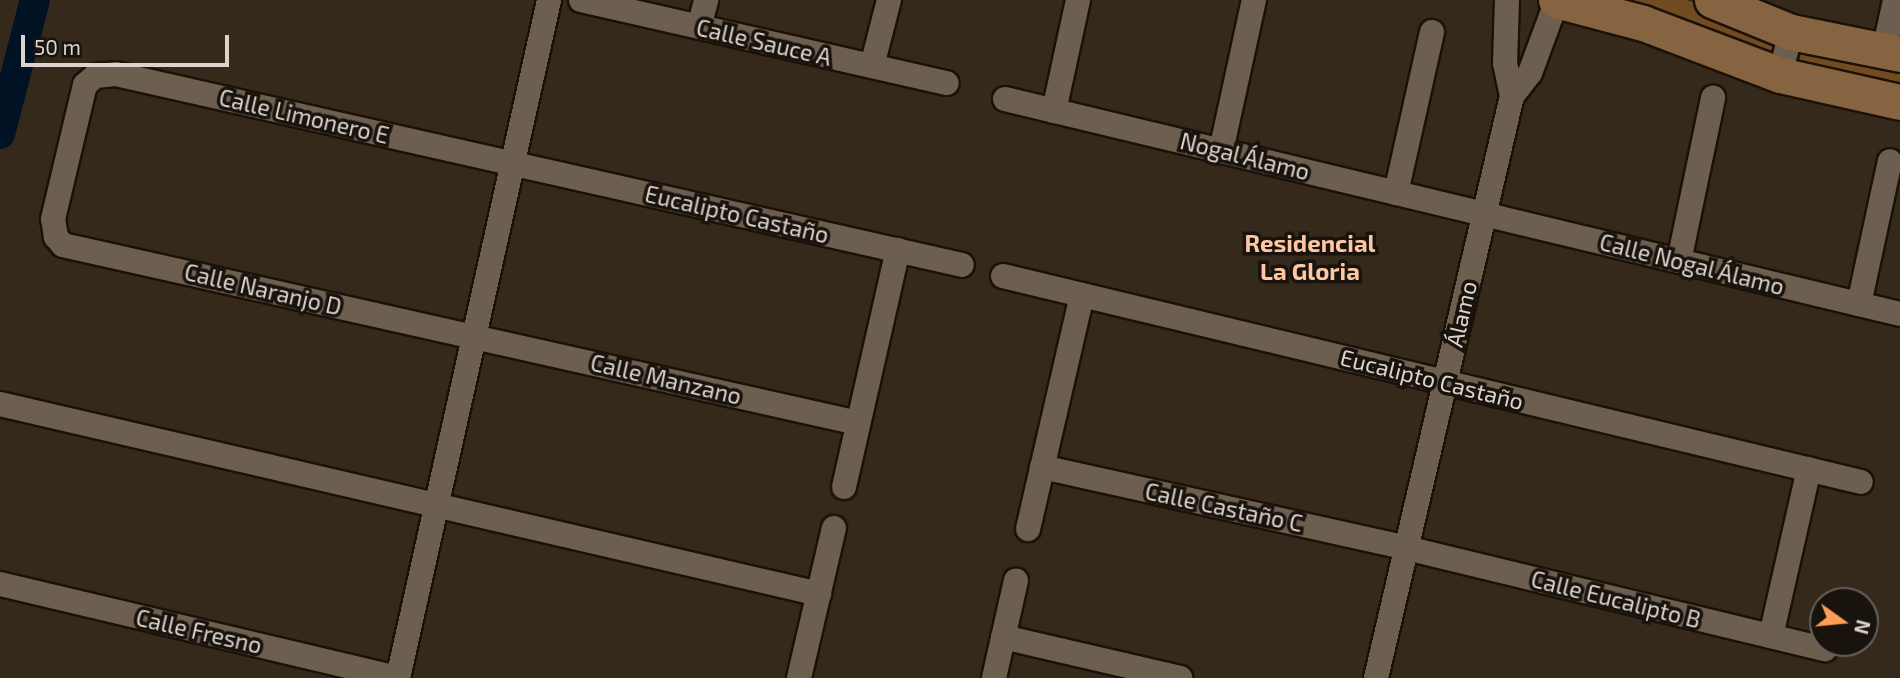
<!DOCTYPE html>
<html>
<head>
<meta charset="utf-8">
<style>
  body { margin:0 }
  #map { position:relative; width:1900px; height:678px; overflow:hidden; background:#35291c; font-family:"Exo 2",sans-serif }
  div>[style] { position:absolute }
  .forest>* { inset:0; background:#724c20 }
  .canal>* { height:30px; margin:-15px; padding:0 15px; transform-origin:15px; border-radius:15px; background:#001223 }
  .roads { filter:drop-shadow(2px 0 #1c1106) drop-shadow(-2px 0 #1c1106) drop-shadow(0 2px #1c1106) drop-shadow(0 -2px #1c1106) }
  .street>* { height:24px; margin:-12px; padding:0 12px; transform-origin:12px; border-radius:12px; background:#6d5f50 }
  .secondary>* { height:35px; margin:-17.5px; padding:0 17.5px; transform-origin:17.5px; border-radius:17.5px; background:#866441 }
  span { translate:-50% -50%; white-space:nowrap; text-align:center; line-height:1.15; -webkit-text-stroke:7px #18130d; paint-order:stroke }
  .street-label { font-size:23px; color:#dcd4cc }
  .neighbourhood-label { font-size:24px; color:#fec6a2; font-weight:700 }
  .north { position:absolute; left:1809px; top:587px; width:70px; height:70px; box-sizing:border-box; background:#18130d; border:2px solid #666059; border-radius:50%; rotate:105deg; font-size:19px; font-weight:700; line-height:28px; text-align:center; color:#dcd4cc }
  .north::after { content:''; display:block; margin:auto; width:24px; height:32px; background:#fe9c58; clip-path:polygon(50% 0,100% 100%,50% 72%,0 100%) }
  .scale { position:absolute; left:21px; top:35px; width:208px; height:32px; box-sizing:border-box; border:4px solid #dcd4cc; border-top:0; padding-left:9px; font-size:21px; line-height:24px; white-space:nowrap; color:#dcd4cc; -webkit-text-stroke:5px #18130d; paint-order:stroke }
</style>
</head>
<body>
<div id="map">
  <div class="forest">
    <i style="clip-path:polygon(1580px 0,1687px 0,1780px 38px,1772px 64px)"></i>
    <i style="clip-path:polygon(1802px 47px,1900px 64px,1900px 91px,1798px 70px)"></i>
  </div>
  <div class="canal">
    <i style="left:0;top:134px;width:138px;rotate:-75.4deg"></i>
  </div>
  <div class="roads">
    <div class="street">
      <i style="left:581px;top:0;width:375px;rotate:12.8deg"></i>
      <i style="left:1507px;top:0;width:63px;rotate:91.8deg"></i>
      <i style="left:1505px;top:63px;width:34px;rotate:78deg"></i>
      <i style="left:699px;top:27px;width:28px;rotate:-75deg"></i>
      <i style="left:1884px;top:51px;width:52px;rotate:-77.8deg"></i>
      <i style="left:872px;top:66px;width:68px;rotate:-75.6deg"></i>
      <i style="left:1780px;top:75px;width:44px;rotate:-75.7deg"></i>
      <i style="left:1005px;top:99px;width:920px;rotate:13.51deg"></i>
      <i style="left:1054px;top:111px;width:114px;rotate:-77.8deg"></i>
      <i style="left:1221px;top:151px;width:155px;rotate:-77.7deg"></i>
      <i style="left:1396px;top:193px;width:165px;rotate:-77.4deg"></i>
      <i style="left:1679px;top:261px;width:167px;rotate:-78.2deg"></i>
      <i style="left:1003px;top:276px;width:882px;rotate:13.5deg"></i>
      <i style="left:1859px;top:304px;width:146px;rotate:-77.8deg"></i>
      <i style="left:0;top:404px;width:841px;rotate:13.06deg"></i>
      <i style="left:858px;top:423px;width:815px;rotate:-167.38deg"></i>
      <i style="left:63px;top:245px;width:11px;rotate:-131deg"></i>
      <i style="left:56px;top:237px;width:18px;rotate:-99deg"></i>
      <i style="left:53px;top:219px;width:138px;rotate:-76.6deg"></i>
      <i style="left:85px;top:85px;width:13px;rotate:-42deg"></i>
      <i style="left:95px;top:76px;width:21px;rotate:-5deg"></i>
      <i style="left:116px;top:74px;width:867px;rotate:12.72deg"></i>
      <i style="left:1042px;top:467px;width:373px;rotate:12.5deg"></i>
      <i style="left:1406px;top:548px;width:431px;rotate:13.6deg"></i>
      <i style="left:844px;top:487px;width:243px;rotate:-77.2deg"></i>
      <i style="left:1028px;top:529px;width:240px;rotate:-77deg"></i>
      <i style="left:0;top:584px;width:409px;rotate:13.3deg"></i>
      <i style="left:1771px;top:636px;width:171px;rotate:-77.2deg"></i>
      <i style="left:1003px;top:637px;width:182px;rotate:13deg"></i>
      <i style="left:398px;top:678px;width:695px;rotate:-77.44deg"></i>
      <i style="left:799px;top:678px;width:154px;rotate:-76.9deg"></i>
      <i style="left:994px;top:678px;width:100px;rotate:-77.3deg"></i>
      <i style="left:1376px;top:678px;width:598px;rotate:-76.85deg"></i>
      <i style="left:1512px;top:96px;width:29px;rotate:-52deg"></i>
      <i style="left:1530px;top:73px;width:78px;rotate:-69.7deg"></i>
    </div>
    <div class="secondary">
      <i style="left:1556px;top:0;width:90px;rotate:14.8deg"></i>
      <i style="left:1643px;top:23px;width:147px;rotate:20.8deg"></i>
      <i style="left:1780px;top:75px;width:123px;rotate:12.7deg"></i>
      <i style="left:1712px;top:0;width:85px;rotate:22.1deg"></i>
      <i style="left:1791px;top:32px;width:111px;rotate:11.4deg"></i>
    </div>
  </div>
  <div class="street-label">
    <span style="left:764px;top:42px;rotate:13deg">Calle Sauce A</span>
    <span style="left:304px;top:116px;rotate:13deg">Calle Limonero E</span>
    <span style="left:1245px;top:156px;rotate:14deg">Nogal Álamo</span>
    <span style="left:737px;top:214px;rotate:13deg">Eucalipto Castaño</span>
    <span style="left:1692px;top:264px;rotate:14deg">Calle Nogal Álamo</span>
    <span style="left:263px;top:289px;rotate:13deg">Calle Naranjo D</span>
    <span style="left:1461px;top:314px;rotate:-77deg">Álamo</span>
    <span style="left:666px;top:379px;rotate:13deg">Calle Manzano</span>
    <span style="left:1432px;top:379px;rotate:14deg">Eucalipto Castaño</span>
    <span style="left:1224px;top:507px;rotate:12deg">Calle Castaño C</span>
    <span style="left:1616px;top:599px;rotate:14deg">Calle Eucalipto B</span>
    <span style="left:199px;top:631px;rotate:13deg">Calle Fresno</span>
  </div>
  <div class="neighbourhood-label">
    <span style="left:1310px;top:257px">Residencial<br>La Gloria</span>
  </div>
  <div class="north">N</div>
  <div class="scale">50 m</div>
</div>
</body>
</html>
